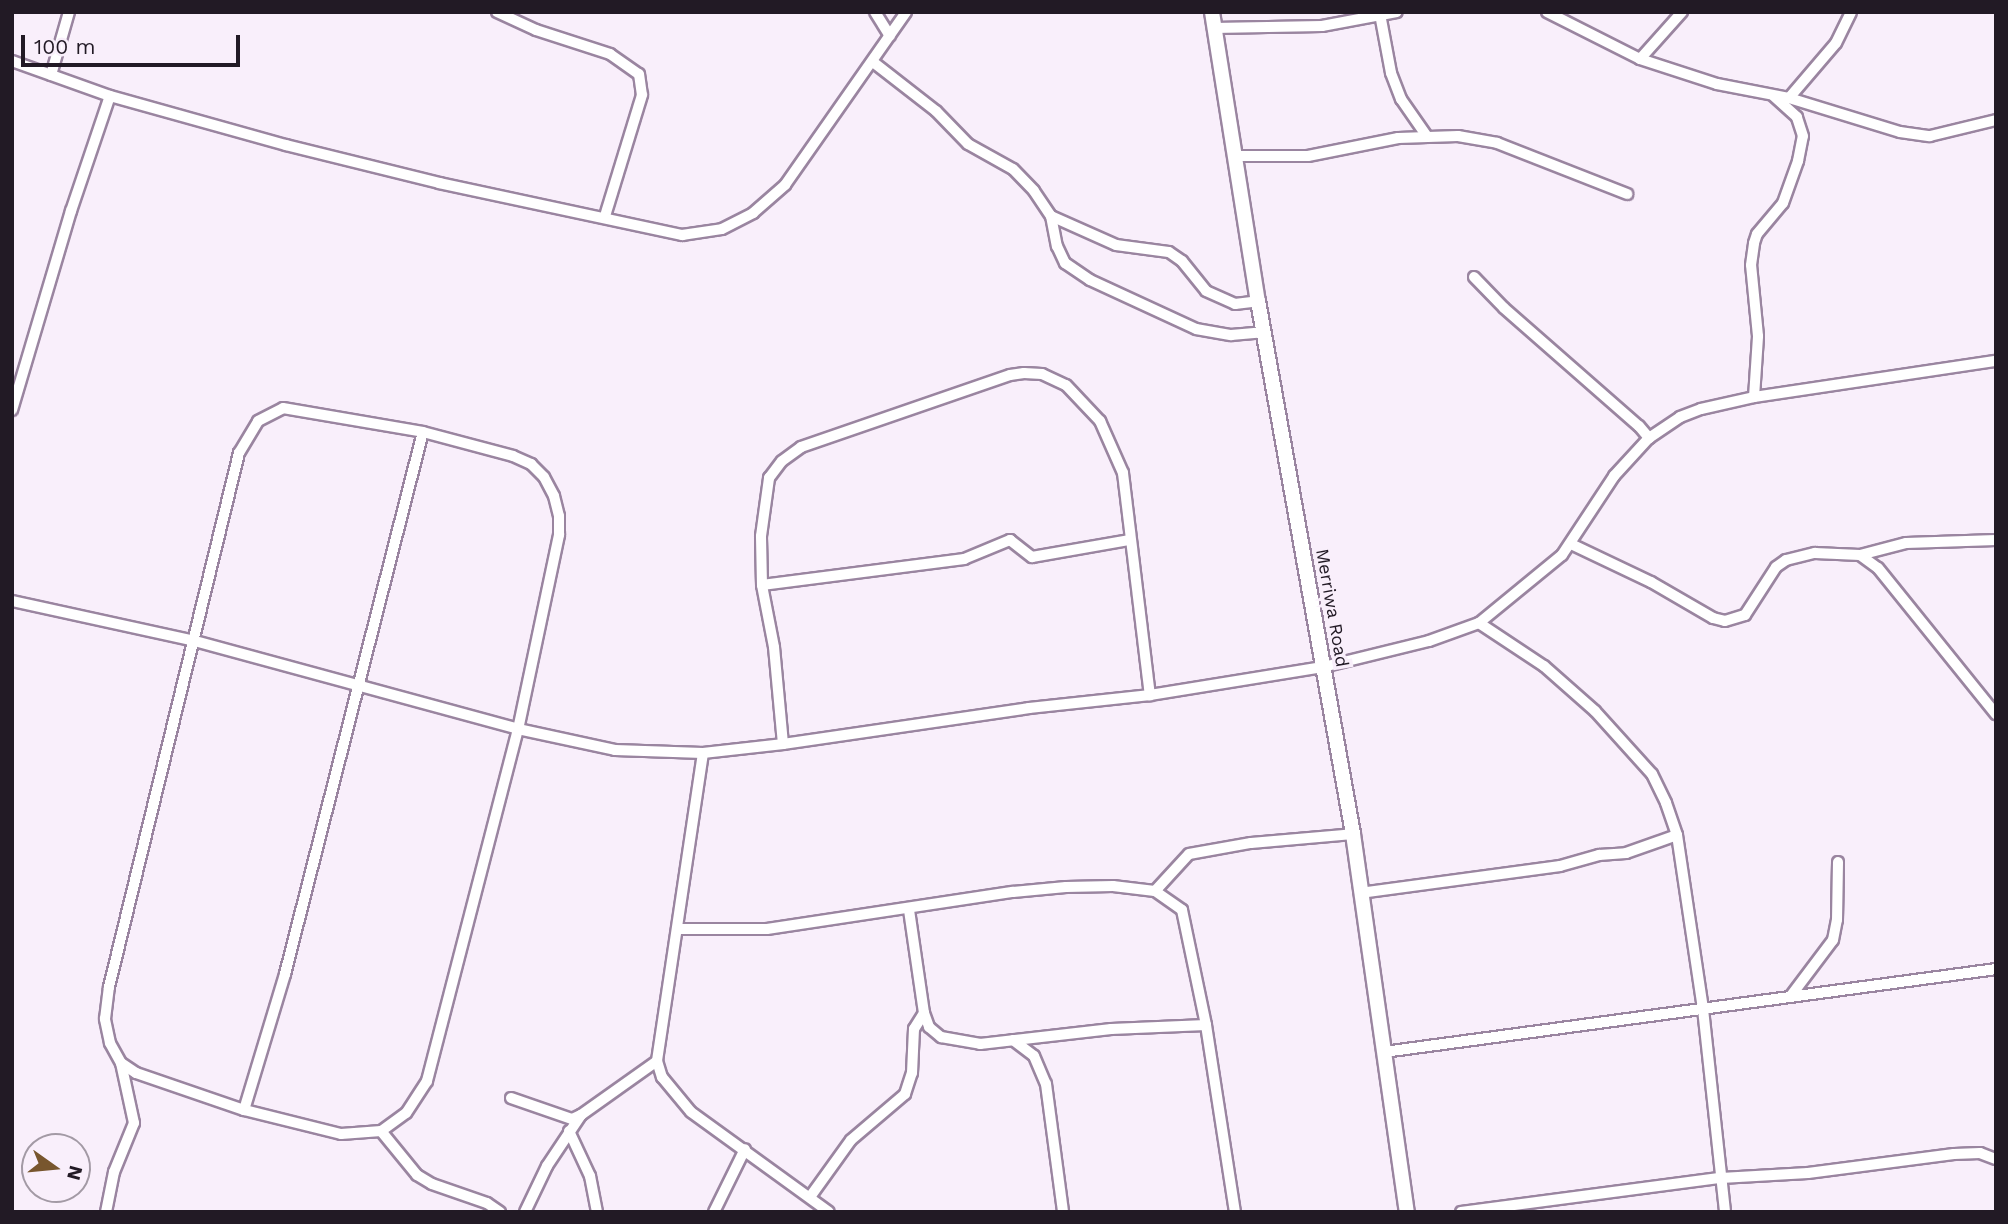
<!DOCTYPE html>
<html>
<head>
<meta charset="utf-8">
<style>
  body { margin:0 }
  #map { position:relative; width:2008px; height:1224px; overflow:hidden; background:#f9effb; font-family:"Work Sans",sans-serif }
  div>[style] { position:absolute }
  .roads { filter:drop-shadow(2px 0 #9a85a0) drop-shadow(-2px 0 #9a85a0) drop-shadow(0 2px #9a85a0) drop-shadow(0 -2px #9a85a0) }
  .minor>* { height:10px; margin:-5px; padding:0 5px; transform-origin:5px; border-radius:5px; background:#fff }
  .tertiary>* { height:14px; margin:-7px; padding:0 7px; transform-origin:7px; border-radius:7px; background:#fff }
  span { translate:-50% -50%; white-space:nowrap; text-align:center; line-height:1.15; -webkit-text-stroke:7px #f9effb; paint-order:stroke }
  .street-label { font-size:18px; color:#221a25 }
  .frame { position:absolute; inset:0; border:14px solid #221a25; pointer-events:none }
  .north { position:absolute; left:21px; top:1133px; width:70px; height:70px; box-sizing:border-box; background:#f9effb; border:2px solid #a39aa5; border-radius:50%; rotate:105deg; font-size:19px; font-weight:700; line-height:28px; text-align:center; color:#221a25 }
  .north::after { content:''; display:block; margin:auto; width:24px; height:32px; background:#78562e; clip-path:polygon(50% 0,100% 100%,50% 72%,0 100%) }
  .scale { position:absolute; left:21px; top:35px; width:219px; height:32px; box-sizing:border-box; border:4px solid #221a25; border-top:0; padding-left:9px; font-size:21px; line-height:24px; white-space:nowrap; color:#221a25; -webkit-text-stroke:5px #f9effb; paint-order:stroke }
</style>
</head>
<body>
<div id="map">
  <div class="roads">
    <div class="minor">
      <i style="left:497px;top:12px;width:43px;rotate:24.8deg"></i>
      <i style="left:536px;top:30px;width:78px;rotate:18deg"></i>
      <i style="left:610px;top:54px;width:35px;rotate:35deg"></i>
      <i style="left:639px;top:74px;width:21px;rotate:82deg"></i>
      <i style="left:642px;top:95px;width:127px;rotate:107deg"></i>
      <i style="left:875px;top:12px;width:28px;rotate:58deg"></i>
      <i style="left:1547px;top:12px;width:104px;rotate:26.8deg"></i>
      <i style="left:1640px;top:59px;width:81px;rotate:18deg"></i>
      <i style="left:1717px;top:84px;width:73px;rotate:11deg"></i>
      <i style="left:1789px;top:98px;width:116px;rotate:17deg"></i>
      <i style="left:1900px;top:132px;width:30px;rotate:8deg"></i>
      <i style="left:1930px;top:136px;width:68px;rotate:-13.6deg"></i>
      <i style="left:1380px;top:14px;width:60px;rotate:79.4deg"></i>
      <i style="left:1391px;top:73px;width:28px;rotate:69deg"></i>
      <i style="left:1401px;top:99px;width:44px;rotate:55.2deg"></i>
      <i style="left:1214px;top:28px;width:108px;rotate:-1.1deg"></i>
      <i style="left:1322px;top:26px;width:76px;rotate:-10.6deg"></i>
      <i style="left:1640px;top:59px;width:63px;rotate:-48.2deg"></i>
      <i style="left:12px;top:61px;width:104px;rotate:19.7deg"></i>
      <i style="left:110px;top:96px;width:183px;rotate:15.6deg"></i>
      <i style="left:286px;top:145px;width:158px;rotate:13.9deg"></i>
      <i style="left:439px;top:183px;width:249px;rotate:12.1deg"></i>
      <i style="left:682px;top:235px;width:40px;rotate:-8.5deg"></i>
      <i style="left:722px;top:229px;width:35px;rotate:-27deg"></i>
      <i style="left:753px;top:213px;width:43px;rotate:-41.2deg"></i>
      <i style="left:785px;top:185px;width:211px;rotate:-55deg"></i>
      <i style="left:873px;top:62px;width:80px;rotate:37.9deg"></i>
      <i style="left:936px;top:111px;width:46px;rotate:45.9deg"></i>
      <i style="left:968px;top:144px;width:51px;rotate:29.1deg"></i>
      <i style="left:1013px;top:169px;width:30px;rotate:46deg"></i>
      <i style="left:1034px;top:191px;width:30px;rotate:56deg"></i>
      <i style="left:1051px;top:216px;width:71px;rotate:24deg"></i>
      <i style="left:1116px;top:245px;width:53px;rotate:7.5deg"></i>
      <i style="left:1169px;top:252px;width:16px;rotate:35deg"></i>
      <i style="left:1182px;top:261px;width:38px;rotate:51deg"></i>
      <i style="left:1206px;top:291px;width:32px;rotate:24deg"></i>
      <i style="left:1235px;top:304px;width:23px;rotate:-7deg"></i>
      <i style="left:51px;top:75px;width:66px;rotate:-74.1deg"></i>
      <i style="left:1789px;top:98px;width:72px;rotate:-49.5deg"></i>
      <i style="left:1836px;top:43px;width:34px;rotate:-64deg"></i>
      <i style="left:1234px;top:156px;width:74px"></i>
      <i style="left:1308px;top:156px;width:92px;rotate:-11.3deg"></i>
      <i style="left:1398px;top:138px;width:60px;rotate:-1.9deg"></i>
      <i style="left:1458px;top:136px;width:40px;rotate:10deg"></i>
      <i style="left:1497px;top:143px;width:140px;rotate:21.4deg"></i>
      <i style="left:1051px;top:216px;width:31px;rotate:79deg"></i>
      <i style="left:1057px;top:246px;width:19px;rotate:65deg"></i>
      <i style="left:1065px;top:263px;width:30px;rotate:34deg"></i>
      <i style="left:1090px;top:280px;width:117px;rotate:24.8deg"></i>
      <i style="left:1196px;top:329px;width:36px;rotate:10deg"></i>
      <i style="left:1231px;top:335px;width:32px;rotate:-5deg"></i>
      <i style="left:1474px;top:277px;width:43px;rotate:45.9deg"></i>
      <i style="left:1504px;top:308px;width:179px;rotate:41.2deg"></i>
      <i style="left:1639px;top:426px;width:16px;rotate:50deg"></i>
      <i style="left:1754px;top:397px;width:61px;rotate:-86.2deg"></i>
      <i style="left:1758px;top:336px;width:71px;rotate:-95.6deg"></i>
      <i style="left:1751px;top:265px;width:22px;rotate:-82deg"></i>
      <i style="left:1754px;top:243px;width:9px;rotate:-72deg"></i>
      <i style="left:1757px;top:234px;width:40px;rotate:-50deg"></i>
      <i style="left:1783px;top:203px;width:45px;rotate:-70.3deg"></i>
      <i style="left:1798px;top:161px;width:25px;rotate:-79deg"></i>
      <i style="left:1803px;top:136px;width:20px;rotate:-108deg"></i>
      <i style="left:1797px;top:117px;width:31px;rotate:-138deg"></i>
      <i style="left:283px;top:408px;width:142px;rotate:9.7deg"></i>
      <i style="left:423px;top:432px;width:93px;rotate:14.9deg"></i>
      <i style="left:513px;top:456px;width:20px;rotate:24deg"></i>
      <i style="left:531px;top:464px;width:18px;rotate:45deg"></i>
      <i style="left:544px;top:477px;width:21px;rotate:62deg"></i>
      <i style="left:554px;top:496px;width:21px;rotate:76deg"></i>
      <i style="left:559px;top:516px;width:19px;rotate:90deg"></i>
      <i style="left:559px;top:535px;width:198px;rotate:101.9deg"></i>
      <i style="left:518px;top:729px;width:364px;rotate:104.5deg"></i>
      <i style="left:427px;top:1081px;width:38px;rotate:123deg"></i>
      <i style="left:406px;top:1113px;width:31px;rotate:144deg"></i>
      <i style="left:381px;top:1131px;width:40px;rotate:175.7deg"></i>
      <i style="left:341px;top:1134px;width:100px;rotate:-166.1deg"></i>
      <i style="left:244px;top:1110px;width:114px;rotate:-161.1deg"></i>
      <i style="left:136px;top:1073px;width:18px;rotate:-146deg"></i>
      <i style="left:121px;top:1063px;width:23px;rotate:-119deg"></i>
      <i style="left:110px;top:1043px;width:25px;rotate:-102deg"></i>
      <i style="left:105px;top:1019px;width:32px;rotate:-83deg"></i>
      <i style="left:109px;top:987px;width:550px;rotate:-76.32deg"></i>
      <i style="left:239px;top:453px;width:37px;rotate:-59deg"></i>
      <i style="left:258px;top:421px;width:28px;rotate:-27deg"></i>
      <i style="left:12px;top:410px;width:208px;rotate:-73.5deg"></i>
      <i style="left:71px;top:211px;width:121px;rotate:-71.3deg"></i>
      <i style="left:1571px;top:544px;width:89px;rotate:25.4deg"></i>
      <i style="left:1651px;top:582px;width:72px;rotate:30.1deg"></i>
      <i style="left:1713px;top:618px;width:12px;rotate:14deg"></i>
      <i style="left:1725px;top:621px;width:21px;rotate:-17deg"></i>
      <i style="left:1745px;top:615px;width:57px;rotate:-57.1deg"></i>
      <i style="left:1776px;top:567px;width:12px;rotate:-35deg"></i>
      <i style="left:1786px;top:560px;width:30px;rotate:-14deg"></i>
      <i style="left:1815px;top:553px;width:45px;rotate:2.5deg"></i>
      <i style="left:1860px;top:555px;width:22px;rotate:36deg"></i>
      <i style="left:1878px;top:568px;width:188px;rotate:51.1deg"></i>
      <i style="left:1860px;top:555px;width:48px;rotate:-14.6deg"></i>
      <i style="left:1906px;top:543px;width:90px;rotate:-1.9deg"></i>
      <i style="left:762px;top:585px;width:204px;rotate:-7.3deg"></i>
      <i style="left:964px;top:559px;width:50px;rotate:-22.4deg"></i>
      <i style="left:1010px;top:540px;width:28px;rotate:38deg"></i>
      <i style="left:1032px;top:557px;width:98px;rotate:-9.9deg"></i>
      <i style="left:12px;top:601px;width:183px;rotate:12.3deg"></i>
      <i style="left:191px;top:640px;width:339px;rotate:15.2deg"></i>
      <i style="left:518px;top:729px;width:99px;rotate:12.2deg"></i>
      <i style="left:615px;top:750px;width:88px;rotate:2deg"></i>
      <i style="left:703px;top:753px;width:81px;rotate:-6.4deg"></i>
      <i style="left:783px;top:744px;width:249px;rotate:-8.3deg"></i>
      <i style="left:1029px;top:708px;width:122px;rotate:-6.1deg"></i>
      <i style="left:1150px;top:695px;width:175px;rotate:-9.2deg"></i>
      <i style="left:1323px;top:667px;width:109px;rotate:-13.8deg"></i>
      <i style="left:1429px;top:641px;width:53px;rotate:-19.8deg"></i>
      <i style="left:1479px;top:623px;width:107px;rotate:-39.3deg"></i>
      <i style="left:1562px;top:555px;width:95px;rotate:-56.6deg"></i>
      <i style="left:1614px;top:476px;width:52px;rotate:-47.4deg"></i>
      <i style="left:1649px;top:438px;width:37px;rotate:-34deg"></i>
      <i style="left:1680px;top:417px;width:22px;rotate:-21deg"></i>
      <i style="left:1701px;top:409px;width:54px;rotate:-12.8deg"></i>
      <i style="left:1754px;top:397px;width:245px;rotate:-8.5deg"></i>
      <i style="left:1479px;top:623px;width:78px;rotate:33.5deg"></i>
      <i style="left:1544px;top:666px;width:68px;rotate:41.4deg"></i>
      <i style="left:1595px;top:711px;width:85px;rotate:47.9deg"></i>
      <i style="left:1652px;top:774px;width:32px;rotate:64deg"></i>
      <i style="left:1666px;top:803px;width:34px;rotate:71deg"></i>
      <i style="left:1677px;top:835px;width:176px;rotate:81.5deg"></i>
      <i style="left:1703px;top:1009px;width:204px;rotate:83.8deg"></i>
      <i style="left:783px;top:744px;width:97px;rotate:-95.3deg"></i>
      <i style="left:774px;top:647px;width:63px;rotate:-101deg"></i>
      <i style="left:762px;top:585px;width:49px;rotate:-91.2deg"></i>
      <i style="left:761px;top:536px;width:59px;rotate:-82.1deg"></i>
      <i style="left:769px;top:478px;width:21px;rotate:-53deg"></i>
      <i style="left:782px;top:461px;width:24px;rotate:-36deg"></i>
      <i style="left:801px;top:447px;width:221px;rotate:-19deg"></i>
      <i style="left:1010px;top:375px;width:14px;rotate:-8deg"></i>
      <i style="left:1024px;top:373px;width:18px;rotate:3deg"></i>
      <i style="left:1042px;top:374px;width:26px;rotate:25deg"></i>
      <i style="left:1066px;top:385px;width:50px;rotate:46.6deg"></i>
      <i style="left:1100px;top:421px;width:57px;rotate:66.1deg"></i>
      <i style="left:1123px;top:473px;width:224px;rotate:83.1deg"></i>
      <i style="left:703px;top:753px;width:311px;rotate:98.5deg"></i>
      <i style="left:657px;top:1061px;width:17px;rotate:73deg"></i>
      <i style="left:662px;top:1077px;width:45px;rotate:50.4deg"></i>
      <i style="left:691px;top:1112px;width:170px;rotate:35.9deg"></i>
      <i style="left:1155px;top:891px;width:50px;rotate:-47.4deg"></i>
      <i style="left:1189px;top:854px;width:63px;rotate:-10.1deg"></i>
      <i style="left:1251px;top:843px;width:102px;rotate:-5deg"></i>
      <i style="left:1360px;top:893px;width:202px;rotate:-7.7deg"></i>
      <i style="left:1560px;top:866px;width:41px;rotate:-15.8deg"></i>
      <i style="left:1599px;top:855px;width:27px;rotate:-4deg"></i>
      <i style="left:1626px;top:853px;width:54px;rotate:-19.4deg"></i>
      <i style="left:909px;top:910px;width:104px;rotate:81.7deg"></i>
      <i style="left:924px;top:1013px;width:15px;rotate:70deg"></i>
      <i style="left:929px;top:1027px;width:16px;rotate:40deg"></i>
      <i style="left:941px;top:1037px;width:40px;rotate:10deg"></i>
      <i style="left:980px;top:1044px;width:132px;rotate:-6.5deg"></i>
      <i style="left:1111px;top:1029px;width:95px;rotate:-2.4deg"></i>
      <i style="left:678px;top:929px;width:89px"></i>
      <i style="left:767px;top:929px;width:249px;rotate:-8.6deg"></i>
      <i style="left:1013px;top:892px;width:53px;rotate:-5.4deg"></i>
      <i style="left:1066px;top:887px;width:47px;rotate:-1.2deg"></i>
      <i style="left:1113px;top:886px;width:42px;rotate:6.8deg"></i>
      <i style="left:1155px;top:891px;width:33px;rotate:35deg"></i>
      <i style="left:1182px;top:910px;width:117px;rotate:78.2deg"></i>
      <i style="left:1206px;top:1025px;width:189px;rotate:81.2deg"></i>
      <i style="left:1790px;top:997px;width:71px;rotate:-53deg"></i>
      <i style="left:1833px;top:940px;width:20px;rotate:-79deg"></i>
      <i style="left:1837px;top:920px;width:58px;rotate:-89deg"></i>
      <i style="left:1013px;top:1040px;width:26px;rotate:37deg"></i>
      <i style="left:1034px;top:1056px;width:30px;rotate:67deg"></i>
      <i style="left:1046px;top:1084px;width:129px;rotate:82.4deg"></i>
      <i style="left:1384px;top:1052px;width:618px;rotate:-7.72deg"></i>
      <i style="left:511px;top:1098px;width:65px;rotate:19deg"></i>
      <i style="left:572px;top:1119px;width:10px;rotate:-24deg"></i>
      <i style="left:244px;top:1110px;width:142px;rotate:-73.2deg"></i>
      <i style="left:285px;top:974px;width:559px;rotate:-75.72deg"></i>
      <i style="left:381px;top:1131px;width:57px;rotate:50.7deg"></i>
      <i style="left:417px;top:1175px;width:17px;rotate:31deg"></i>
      <i style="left:432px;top:1184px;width:58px;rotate:19.1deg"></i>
      <i style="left:487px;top:1203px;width:16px;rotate:35deg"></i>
      <i style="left:569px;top:1131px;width:50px;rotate:65deg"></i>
      <i style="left:590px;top:1176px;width:37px;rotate:79deg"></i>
      <i style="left:810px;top:1197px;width:70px;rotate:-54.3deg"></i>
      <i style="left:851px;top:1140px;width:71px;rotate:-40.4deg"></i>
      <i style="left:905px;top:1094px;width:22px;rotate:-72deg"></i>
      <i style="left:912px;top:1073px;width:44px;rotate:-87.4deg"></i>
      <i style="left:914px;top:1029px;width:19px;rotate:-58deg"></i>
      <i style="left:106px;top:1212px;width:41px;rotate:-78.7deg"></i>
      <i style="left:114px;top:1172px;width:53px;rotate:-67.8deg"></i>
      <i style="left:134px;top:1123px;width:61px;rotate:-102.2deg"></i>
      <i style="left:525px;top:1212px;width:51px;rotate:-64.4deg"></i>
      <i style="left:547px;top:1166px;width:61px;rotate:-56.3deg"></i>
      <i style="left:581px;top:1115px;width:93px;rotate:-35.4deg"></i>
      <i style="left:714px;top:1212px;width:70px;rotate:-63.8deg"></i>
      <i style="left:1461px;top:1212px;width:262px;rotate:-7.5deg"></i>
      <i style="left:1721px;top:1178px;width:87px;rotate:-3.3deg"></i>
      <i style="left:1808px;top:1173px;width:147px;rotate:-7.4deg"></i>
      <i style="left:1954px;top:1154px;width:26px;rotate:-2deg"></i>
      <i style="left:1980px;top:1153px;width:17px;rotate:21deg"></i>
    </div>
    <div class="tertiary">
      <i style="left:1212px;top:12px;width:293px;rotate:81deg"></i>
      <i style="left:1258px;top:301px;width:541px;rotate:79.89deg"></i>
      <i style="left:1353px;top:834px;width:382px;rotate:81.9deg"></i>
    </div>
  </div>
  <div class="street-label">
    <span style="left:1332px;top:608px;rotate:80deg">Merriwa Road</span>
  </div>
  <div class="frame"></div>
  <div class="north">N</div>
  <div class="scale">100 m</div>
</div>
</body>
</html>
